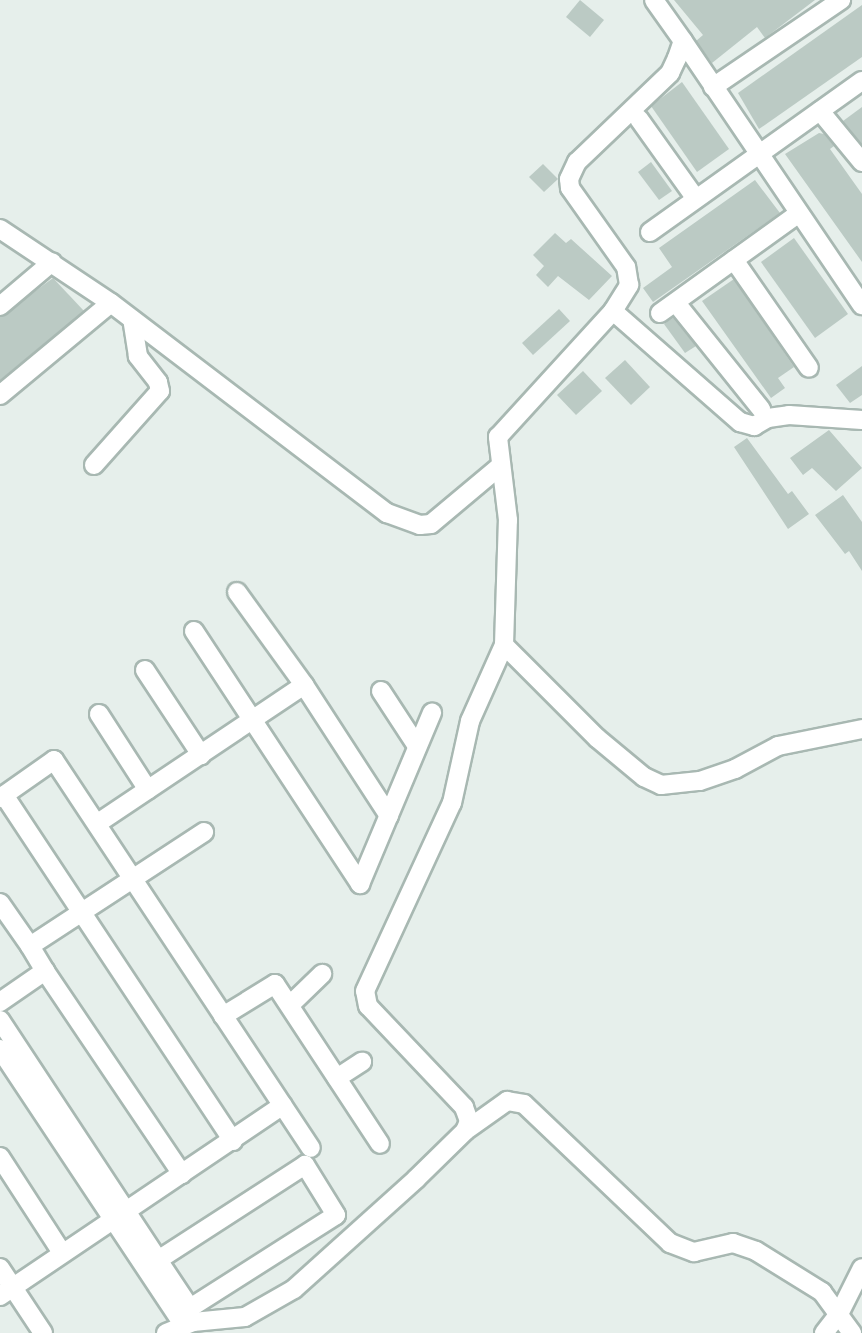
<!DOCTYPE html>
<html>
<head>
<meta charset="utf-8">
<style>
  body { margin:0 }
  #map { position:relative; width:862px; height:1333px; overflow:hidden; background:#e6efeb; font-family:"IBM Plex Sans",sans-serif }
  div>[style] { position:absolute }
  .building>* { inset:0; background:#bbcac4 }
  .roads { filter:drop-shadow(2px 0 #a8b8b2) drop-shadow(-2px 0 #a8b8b2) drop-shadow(0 2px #a8b8b2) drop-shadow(0 -2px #a8b8b2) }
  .minor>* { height:18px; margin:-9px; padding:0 9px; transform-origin:9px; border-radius:9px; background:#fff }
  span { translate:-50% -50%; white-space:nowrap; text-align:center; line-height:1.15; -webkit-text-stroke:5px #f7fbf9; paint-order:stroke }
</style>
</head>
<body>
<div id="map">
  <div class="building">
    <i style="clip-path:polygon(580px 0,604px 20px,590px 37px,566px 17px)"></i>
    <i style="clip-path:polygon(674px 0,815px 0,765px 38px,757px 27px,712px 63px,696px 41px,703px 35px)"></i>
    <i style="clip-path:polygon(862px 5px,862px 57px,759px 129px,738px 93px)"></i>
    <i style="clip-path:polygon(682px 82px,729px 149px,697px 172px,651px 106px)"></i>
    <i style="clip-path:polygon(862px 107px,862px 144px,843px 121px)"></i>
    <i style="clip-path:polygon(819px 133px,824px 134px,834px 146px,830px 149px,862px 194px,862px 262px,785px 154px)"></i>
    <i style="clip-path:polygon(651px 162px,672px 191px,659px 200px,638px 172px)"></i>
    <i style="clip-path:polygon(543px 164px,558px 179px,544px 192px,529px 177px)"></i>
    <i style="clip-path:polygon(755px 180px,780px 213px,653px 302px,643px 288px,672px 267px,659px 248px)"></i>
    <i style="clip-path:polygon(555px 233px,566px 243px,571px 239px,612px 276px,589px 300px,558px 276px,548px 287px,536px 275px,544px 266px,533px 255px)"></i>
    <i style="clip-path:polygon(794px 238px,848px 314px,815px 338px,761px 262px)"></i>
    <i style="clip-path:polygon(53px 278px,84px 311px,0 380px,0 317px)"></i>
    <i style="clip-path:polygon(734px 279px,794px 367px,778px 378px,785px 388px,771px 398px,702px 301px)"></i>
    <i style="clip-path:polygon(559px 309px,570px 321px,533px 355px,522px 343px)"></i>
    <i style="clip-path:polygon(673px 318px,696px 346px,685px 353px,664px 324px)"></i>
    <i style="clip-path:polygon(625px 360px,650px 387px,631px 405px,605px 378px)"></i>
    <i style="clip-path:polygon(862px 366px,862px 395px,850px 403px,836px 385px)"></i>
    <i style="clip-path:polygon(583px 371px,602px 391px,576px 415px,557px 395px)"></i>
    <i style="clip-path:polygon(829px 430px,862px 468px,836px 491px,812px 468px,803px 475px,790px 458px)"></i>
    <i style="clip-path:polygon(747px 438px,788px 494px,792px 491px,809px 514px,788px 529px,734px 447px)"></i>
    <i style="clip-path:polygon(843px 495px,862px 522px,862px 571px,849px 551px,845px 554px,815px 515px)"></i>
  </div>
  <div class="roads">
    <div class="minor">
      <i style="left:683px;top:41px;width:319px;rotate:55.9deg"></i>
      <i style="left:713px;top:87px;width:155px;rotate:-34.2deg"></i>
      <i style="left:820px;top:111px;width:66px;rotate:50.5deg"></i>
      <i style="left:639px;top:119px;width:98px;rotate:54.5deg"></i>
      <i style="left:0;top:229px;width:133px;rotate:33.7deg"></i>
      <i style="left:111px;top:303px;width:347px;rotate:37.3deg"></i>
      <i style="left:387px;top:513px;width:35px;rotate:20deg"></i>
      <i style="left:420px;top:525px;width:11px;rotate:-5deg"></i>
      <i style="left:431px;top:524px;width:89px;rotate:-40deg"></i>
      <i style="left:650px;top:232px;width:260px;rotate:-35.5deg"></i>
      <i style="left:734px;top:260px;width:131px;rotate:55.2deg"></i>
      <i style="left:676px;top:303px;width:136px;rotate:51.3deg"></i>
      <i style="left:0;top:306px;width:68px;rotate:-40.2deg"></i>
      <i style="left:613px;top:311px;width:169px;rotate:41.2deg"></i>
      <i style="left:740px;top:422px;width:15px;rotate:16deg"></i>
      <i style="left:754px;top:426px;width:16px;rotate:-30deg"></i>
      <i style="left:768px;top:418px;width:21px;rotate:-8deg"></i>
      <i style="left:789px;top:415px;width:73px;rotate:3.9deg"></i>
      <i style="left:660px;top:313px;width:171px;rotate:-35.7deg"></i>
      <i style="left:0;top:395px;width:144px;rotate:-39.7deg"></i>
      <i style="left:94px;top:465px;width:99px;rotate:-48.3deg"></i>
      <i style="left:160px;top:391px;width:9px;rotate:-103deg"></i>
      <i style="left:158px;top:382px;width:33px;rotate:-128deg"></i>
      <i style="left:138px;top:356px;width:37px;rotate:-99deg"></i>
      <i style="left:237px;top:592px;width:115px;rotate:54.2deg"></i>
      <i style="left:304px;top:685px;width:156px;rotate:57deg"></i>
      <i style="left:194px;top:631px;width:303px;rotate:56.7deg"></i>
      <i style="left:360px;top:884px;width:186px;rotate:-67.2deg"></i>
      <i style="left:504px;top:645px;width:132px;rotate:45deg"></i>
      <i style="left:597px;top:738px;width:61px;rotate:39.7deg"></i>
      <i style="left:644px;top:777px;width:19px;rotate:25deg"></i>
      <i style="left:661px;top:785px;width:39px;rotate:-6deg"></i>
      <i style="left:700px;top:781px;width:37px;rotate:-19deg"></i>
      <i style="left:735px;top:769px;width:49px;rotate:-28.1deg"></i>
      <i style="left:778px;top:746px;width:86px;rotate:-11.4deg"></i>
      <i style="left:145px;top:670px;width:102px;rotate:56.6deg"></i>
      <i style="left:381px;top:691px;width:66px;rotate:56.8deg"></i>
      <i style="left:99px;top:714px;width:90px;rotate:57.2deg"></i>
      <i style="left:4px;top:795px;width:415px;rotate:56.5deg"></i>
      <i style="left:0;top:798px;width:66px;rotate:-35.1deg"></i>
      <i style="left:54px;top:760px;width:465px;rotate:56.5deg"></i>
      <i style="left:98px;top:823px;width:248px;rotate:-33.8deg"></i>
      <i style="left:0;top:903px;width:52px;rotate:55.1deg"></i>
      <i style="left:45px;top:971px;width:245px;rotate:56deg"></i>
      <i style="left:0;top:1002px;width:55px;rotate:-34.6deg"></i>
      <i style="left:45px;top:971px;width:29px;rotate:-121deg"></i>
      <i style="left:30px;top:946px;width:208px;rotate:-33.2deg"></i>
      <i style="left:290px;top:1005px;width:45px;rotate:-44.1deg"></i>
      <i style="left:223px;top:1016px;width:61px;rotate:-31.6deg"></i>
      <i style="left:275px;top:984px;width:191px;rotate:56.7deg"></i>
      <i style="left:0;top:1020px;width:287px;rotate:56.6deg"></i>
      <i style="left:158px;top:1260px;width:58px;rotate:56.3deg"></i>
      <i style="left:190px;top:1308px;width:173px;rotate:-32.5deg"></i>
      <i style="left:336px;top:1215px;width:59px;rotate:-121.8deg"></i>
      <i style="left:305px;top:1165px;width:175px;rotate:147.1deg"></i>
      <i style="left:0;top:1049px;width:330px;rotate:56.4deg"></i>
      <i style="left:337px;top:1078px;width:30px;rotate:-33deg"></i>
      <i style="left:465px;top:1131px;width:52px;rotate:-35.5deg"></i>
      <i style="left:507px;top:1101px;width:17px;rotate:10deg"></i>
      <i style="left:524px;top:1104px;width:202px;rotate:43.6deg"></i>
      <i style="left:670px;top:1243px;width:26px;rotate:21deg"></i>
      <i style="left:694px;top:1252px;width:40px;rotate:-13deg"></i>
      <i style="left:733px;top:1243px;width:24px;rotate:19deg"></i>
      <i style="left:756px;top:1251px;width:78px;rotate:31.8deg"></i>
      <i style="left:822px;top:1292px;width:51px;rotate:53.8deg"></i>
      <i style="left:0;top:1157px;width:114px;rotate:57.1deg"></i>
      <i style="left:0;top:1268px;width:78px;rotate:56.5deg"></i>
      <i style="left:0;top:1296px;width:341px;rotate:-34deg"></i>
      <i style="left:166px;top:1333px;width:29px;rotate:-22deg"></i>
      <i style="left:193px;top:1322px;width:52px;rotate:-5.5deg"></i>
      <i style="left:245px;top:1317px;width:56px;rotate:-29.7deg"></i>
      <i style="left:294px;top:1289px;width:164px;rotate:-42deg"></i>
      <i style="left:416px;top:1179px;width:69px;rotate:-44.4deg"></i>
      <i style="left:465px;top:1131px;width:11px;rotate:-68deg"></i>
      <i style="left:469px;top:1121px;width:15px;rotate:-110deg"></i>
      <i style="left:464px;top:1107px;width:139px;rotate:-133.5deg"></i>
      <i style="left:368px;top:1006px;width:15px;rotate:-101deg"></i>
      <i style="left:365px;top:991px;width:207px;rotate:-65.2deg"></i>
      <i style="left:452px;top:803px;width:84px;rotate:-77.6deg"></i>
      <i style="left:470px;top:721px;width:83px;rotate:-65.9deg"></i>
      <i style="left:504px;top:645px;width:125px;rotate:-88.2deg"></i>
      <i style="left:508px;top:520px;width:84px;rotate:-96.9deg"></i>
      <i style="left:498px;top:437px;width:171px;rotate:-47.6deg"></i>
      <i style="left:613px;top:311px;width:31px;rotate:-58deg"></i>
      <i style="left:629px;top:285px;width:18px;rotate:-99deg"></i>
      <i style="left:626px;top:267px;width:97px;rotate:-125.3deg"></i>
      <i style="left:570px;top:188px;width:9px;rotate:-96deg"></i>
      <i style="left:569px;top:179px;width:19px;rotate:-65deg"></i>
      <i style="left:577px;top:162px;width:129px;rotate:-43.7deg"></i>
      <i style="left:670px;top:73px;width:17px;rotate:-65deg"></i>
      <i style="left:677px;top:58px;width:18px;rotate:-71deg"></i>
      <i style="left:683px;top:41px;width:50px;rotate:-125.3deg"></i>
      <i style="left:824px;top:1333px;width:24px;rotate:-52deg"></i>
      <i style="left:839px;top:1314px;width:51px;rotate:-63.4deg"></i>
    </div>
  </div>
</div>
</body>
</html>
